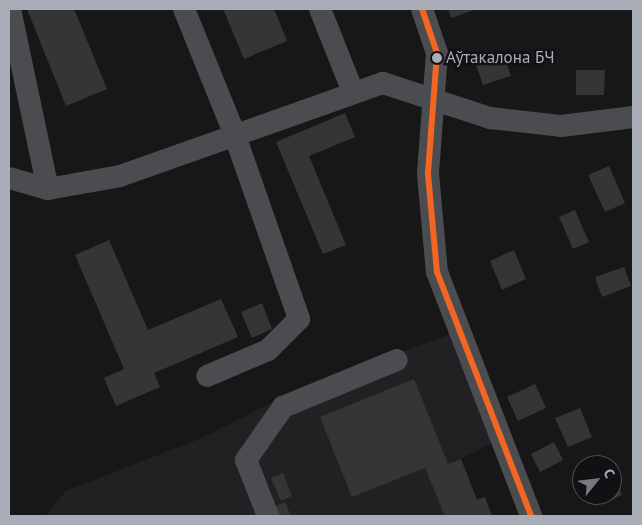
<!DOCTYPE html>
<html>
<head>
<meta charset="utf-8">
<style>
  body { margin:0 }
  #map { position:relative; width:642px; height:525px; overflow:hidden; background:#171717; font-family:"PT Sans",sans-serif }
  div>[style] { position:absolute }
  .built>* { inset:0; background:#212123 }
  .building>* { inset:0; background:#353536 }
  .minor>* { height:22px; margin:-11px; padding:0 11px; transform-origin:11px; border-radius:11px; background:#4b4c50 }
  .bus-1>* { height:6px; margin:-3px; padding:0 3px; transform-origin:3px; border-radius:3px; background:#f26522 }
  .dots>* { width:14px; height:14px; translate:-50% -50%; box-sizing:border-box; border:2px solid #111113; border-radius:50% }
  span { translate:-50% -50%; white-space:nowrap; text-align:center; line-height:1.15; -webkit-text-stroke:4.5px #111113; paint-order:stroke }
  .bus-label { font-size:17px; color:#a8adb8 }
  .left { translate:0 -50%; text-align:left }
  .frame { position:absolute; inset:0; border:10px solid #a8adb8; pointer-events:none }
  .north { position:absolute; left:572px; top:455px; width:50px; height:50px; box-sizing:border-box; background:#111113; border:1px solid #4d4f55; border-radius:50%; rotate:61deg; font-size:14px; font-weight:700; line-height:20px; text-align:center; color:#a8adb8 }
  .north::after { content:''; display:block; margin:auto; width:18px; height:22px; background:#757880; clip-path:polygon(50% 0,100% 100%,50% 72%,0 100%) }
</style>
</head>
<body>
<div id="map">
  <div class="built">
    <i style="clip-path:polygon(454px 333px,495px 442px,461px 459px,477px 499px,485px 497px,492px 516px,45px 516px,66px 491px,199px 439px,305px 386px)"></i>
  </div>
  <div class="building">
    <i style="clip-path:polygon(27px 9px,74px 9px,107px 89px,66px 106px)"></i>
    <i style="clip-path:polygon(223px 9px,274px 9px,287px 41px,244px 59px)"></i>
    <i style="clip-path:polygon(448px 9px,477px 9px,451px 18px)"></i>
    <i style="clip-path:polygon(503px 53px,511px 76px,483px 85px,475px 62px)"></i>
    <i style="clip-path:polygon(576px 70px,605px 70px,604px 95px,576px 95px)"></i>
    <i style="clip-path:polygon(345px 113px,355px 137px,309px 156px,346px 245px,323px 254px,276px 142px)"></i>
    <i style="clip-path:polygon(609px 166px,625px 203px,605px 212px,588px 175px)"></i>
    <i style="clip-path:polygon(575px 210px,589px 242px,573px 249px,559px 217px)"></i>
    <i style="clip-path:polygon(109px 240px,148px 330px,221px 299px,238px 337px,154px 373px,160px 387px,116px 406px,104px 378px,124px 369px,75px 255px)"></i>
    <i style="clip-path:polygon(514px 250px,526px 279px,502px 290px,490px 261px)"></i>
    <i style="clip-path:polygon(624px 267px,631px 286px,602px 297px,595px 277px)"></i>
    <i style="clip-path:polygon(262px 303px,272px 329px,252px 338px,241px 312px)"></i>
    <i style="clip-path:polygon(414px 379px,448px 464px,461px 459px,477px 500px,485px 497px,492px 516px,445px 516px,425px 468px,352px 497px,320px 417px)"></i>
    <i style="clip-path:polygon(535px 384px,546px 408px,518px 421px,507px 397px)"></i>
    <i style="clip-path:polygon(580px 408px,592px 437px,568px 447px,555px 418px)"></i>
    <i style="clip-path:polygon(554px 442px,563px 460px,540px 472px,531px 454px)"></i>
    <i style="clip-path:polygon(283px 473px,292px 496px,281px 501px,271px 478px)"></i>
    <i style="clip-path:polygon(612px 473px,622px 495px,598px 505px,593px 495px,612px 495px)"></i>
    <i style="clip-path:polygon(285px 502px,291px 516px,276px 516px,272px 508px)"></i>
  </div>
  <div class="minor">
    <i style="left:10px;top:9px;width:184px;rotate:78.1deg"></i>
    <i style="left:184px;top:9px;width:134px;rotate:68deg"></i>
    <i style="left:234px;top:133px;width:197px;rotate:70.7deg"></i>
    <i style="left:299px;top:319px;width:44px;rotate:135deg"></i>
    <i style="left:268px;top:350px;width:66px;rotate:156.9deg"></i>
    <i style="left:320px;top:9px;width:89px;rotate:68.3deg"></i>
    <i style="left:422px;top:9px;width:46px;rotate:71.2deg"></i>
    <i style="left:437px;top:53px;width:121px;rotate:94.3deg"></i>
    <i style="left:428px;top:174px;width:98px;rotate:84.8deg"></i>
    <i style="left:437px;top:272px;width:261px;rotate:68.9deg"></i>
    <i style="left:9px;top:178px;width:41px;rotate:15.8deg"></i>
    <i style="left:48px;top:189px;width:73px;rotate:-10.2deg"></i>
    <i style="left:120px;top:176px;width:279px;rotate:-19.5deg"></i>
    <i style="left:383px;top:83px;width:113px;rotate:18.1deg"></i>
    <i style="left:490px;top:118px;width:71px;rotate:6.4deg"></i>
    <i style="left:561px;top:126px;width:73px;rotate:-7.1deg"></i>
    <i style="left:268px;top:516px;width:60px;rotate:-111.4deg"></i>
    <i style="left:246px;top:460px;width:65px;rotate:-55.1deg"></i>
    <i style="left:283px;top:407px;width:123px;rotate:-22.4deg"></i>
  </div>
  <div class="bus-1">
    <i style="left:422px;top:9px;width:46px;rotate:71.2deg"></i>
    <i style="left:437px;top:53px;width:121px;rotate:94.3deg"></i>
    <i style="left:428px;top:174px;width:98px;rotate:84.8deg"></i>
    <i style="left:437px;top:272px;width:261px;rotate:68.9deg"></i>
  </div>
  <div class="dots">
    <i style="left:437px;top:58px;background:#a8adb8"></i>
  </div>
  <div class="bus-label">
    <span class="left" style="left:446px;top:58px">Аўтакалона БЧ</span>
  </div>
  <div class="frame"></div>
  <div class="north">С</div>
</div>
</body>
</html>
